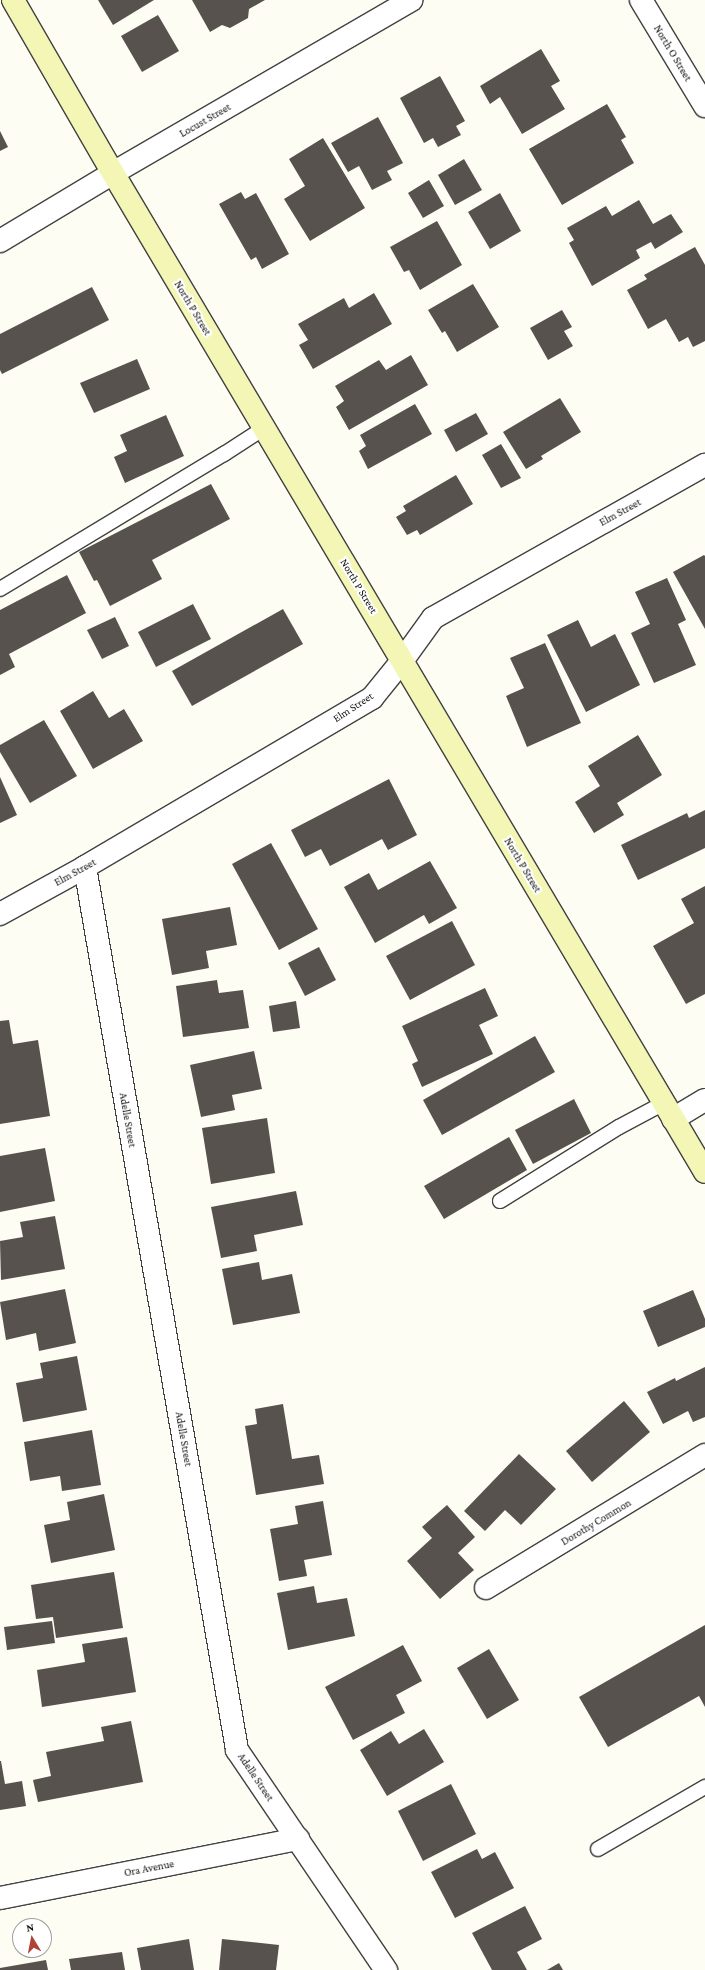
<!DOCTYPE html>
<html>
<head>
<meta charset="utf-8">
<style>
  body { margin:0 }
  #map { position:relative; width:705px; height:1970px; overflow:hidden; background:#fefdf3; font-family:"Crimson Pro",serif }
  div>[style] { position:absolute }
  .building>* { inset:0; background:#57524d }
  .roads { filter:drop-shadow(1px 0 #424242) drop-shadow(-1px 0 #424242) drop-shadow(0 1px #424242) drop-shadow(0 -1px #424242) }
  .lane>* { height:14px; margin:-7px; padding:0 7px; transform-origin:7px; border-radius:7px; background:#fff }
  .street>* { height:22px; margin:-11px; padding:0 11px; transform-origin:11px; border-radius:11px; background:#fff }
  .secondary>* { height:22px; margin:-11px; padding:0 11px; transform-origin:11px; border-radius:11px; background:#f3f6b5 }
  span { translate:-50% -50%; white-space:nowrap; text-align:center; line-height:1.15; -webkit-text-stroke:4px #fff; paint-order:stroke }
  .street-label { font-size:11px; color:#0f0f0f }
  .north { position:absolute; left:12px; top:1918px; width:40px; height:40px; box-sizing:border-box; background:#fff; border:1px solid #9f9f9f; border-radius:50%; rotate:350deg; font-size:11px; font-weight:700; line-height:16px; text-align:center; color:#0f0f0f }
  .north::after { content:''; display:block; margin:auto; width:14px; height:18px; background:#b04336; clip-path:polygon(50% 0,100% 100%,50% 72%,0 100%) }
</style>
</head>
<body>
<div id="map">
  <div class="building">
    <i style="clip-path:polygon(98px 0,154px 0,113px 25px)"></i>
    <i style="clip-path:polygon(192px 0,265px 0,249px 9px,248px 18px,230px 28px,222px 25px,210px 32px)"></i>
    <i style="clip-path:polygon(158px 15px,179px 51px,142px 72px,121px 36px)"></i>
    <i style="clip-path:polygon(541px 49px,560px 81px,551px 86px,565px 109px,522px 134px,500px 97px,490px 104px,480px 86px)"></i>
    <i style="clip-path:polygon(440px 76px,465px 121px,456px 126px,461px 135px,438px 147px,433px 138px,424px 143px,400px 98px)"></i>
    <i style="clip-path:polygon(607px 104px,626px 137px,621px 140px,634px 163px,562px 205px,529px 149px)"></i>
    <i style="clip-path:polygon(378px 117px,403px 163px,387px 171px,392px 180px,372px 190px,359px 166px,348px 172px,331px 143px)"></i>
    <i style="clip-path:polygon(0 131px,8px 147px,0 151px)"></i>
    <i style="clip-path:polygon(323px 138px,365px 208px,310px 241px,284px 199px,305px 186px,289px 159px)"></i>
    <i style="clip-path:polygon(464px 159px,482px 190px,455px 205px,438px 175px)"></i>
    <i style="clip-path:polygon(429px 180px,444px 206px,423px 218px,408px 193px)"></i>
    <i style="clip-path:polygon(241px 192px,245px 199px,256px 193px,289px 254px,262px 269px,256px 257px,251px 260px,219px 204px)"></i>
    <i style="clip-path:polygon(500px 193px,521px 231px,490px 249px,468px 212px)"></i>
    <i style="clip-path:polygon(639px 200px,653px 224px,671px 214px,683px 232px,655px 249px,651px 242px,636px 250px,640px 258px,592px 286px,569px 243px,574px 240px,567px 228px,606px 206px,612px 216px)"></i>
    <i style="clip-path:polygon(437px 221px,462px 265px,420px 290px,409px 270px,404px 272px,390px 247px)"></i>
    <i style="clip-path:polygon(695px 247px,705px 265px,705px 341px,693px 347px,688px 337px,679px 342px,666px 319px,648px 329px,627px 290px,647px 279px,644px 275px)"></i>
    <i style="clip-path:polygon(473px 284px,499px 327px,457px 352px,445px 331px,442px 333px,428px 310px)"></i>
    <i style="clip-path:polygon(92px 287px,109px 320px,2px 374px,0 370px,0 334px)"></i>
    <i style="clip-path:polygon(374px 293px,392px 324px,313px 369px,299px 345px,308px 340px,298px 324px,344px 298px,349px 308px)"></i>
    <i style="clip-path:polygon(562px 310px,572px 327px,564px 331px,573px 346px,548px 360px,530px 328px)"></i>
    <i style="clip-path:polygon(411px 355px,428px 385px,349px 430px,336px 407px,344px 401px,335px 386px,379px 360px,386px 370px)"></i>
    <i style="clip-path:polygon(137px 359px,150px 389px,94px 413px,80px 383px)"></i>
    <i style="clip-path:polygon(560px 398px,581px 432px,541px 456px,543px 459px,526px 469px,503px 432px)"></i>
    <i style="clip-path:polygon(415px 404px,432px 434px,368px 469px,359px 451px,366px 446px,360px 435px)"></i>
    <i style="clip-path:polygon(476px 413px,488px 434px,456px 452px,444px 430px)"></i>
    <i style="clip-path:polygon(166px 415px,184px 456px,125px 483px,114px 457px,127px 451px,120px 435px)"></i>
    <i style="clip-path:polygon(501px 444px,521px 478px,501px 488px,482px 455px)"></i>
    <i style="clip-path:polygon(456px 475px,473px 504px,420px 535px,417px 530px,407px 535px,396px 517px,406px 511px,403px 506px)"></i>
    <i style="clip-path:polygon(211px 484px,230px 519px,152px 560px,162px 579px,110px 606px,97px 580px,94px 581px,79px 552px)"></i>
    <i style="clip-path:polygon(704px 555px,705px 556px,705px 629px,673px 572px)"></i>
    <i style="clip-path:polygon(67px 575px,86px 613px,9px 654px,15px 667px,0 675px,0 610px)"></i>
    <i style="clip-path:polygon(667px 578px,686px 620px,678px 624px,696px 665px,654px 683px,631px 633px,650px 624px,635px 592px)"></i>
    <i style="clip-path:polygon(193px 604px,211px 639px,156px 667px,138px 632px)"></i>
    <i style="clip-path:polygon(283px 609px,303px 644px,192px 706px,172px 671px)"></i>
    <i style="clip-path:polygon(115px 617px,129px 646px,102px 659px,87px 630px)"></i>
    <i style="clip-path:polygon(578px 620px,591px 647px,615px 634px,640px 685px,586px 712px,547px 635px)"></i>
    <i style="clip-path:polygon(545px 643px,581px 723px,527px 747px,506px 696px,524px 688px,510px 658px)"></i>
    <i style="clip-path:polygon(93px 691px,109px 718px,124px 709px,143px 741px,93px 769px,60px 711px)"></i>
    <i style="clip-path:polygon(44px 720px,77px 776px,30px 803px,0 752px,0 745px)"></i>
    <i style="clip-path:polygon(638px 735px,662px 775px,617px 803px,624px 815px,594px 833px,575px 802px,600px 786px,588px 766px)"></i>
    <i style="clip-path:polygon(0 777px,17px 815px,0 823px)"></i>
    <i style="clip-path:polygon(389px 779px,417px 835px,388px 850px,382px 839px,330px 866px,321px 849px,305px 857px,291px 830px)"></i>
    <i style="clip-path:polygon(705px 810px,705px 848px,638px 880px,621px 845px,687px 813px,689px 818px)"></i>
    <i style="clip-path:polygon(271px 843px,318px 929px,279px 950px,232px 864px)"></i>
    <i style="clip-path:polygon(430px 861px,457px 908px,429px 924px,424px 915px,375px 943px,344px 887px,369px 873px,378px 890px)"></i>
    <i style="clip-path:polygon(705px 886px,705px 994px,686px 1004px,653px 946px,694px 923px,681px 899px)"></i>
    <i style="clip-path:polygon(230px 907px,237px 945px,206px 951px,209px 968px,172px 975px,162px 919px)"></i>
    <i style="clip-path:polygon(452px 921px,475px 965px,410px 1000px,386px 956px)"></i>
    <i style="clip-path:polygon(319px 947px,336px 980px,305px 996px,288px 963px)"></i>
    <i style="clip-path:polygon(217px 980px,219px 993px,243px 990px,249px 1028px,183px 1037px,176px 986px)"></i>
    <i style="clip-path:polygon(485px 988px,498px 1016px,479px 1025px,493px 1054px,422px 1087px,412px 1064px,418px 1061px,402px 1026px)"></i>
    <i style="clip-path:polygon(296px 1001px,300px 1028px,273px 1032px,269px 1006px)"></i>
    <i style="clip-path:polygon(9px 1020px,13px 1044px,38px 1040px,50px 1116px,0 1124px,0 1021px)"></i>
    <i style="clip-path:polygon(535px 1036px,555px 1072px,442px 1135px,423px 1100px)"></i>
    <i style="clip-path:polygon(254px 1051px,262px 1089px,232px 1095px,235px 1110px,201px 1117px,190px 1065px)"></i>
    <i style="clip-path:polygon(574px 1099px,591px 1133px,533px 1164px,515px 1130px)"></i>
    <i style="clip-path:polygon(267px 1118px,275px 1173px,211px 1184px,202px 1128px)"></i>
    <i style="clip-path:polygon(509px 1137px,527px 1170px,444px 1219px,424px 1186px)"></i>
    <i style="clip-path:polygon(45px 1148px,55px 1201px,0 1212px,0 1156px)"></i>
    <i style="clip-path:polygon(296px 1191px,303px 1225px,254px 1235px,257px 1251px,221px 1258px,211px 1207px)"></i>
    <i style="clip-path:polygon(55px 1216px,65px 1269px,1px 1280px,0 1241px,23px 1237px,20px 1222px)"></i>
    <i style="clip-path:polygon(259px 1262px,262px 1280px,292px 1274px,300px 1313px,233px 1325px,222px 1269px)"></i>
    <i style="clip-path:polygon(65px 1289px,76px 1343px,39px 1351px,36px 1333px,6px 1340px,0 1302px)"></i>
    <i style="clip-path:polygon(693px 1290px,705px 1319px,705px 1327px,658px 1347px,643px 1311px)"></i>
    <i style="clip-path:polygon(77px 1356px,87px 1410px,23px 1422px,16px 1383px,43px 1378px,40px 1363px)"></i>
    <i style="clip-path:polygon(705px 1367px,705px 1417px,693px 1422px,688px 1411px,663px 1424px,647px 1392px,675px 1378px,676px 1381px)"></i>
    <i style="clip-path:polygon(624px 1401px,650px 1432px,592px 1482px,566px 1451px)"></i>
    <i style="clip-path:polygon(283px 1404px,292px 1459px,319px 1455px,324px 1484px,256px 1495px,245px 1426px,257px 1424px,255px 1409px)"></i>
    <i style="clip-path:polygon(92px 1430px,101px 1485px,62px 1491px,60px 1476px,30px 1481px,24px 1442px)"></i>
    <i style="clip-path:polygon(519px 1454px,556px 1489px,521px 1525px,505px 1510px,485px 1531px,464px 1511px)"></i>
    <i style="clip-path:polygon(104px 1494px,115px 1550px,51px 1563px,44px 1525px,70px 1520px,67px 1502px)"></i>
    <i style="clip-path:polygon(323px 1501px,332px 1555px,304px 1560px,307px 1576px,279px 1581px,270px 1529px,298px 1524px,295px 1506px)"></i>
    <i style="clip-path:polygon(447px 1505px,475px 1537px,458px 1553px,474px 1570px,440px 1599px,407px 1561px,432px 1538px,422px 1527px)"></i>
    <i style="clip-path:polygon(114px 1572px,123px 1628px,56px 1638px,53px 1617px,36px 1619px,31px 1585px)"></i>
    <i style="clip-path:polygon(314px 1586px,317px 1603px,347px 1598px,355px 1636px,288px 1650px,277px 1593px)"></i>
    <i style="clip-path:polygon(52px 1621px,55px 1643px,7px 1650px,4px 1627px)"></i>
    <i style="clip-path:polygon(705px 1625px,705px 1707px,699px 1696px,608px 1747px,579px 1697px)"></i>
    <i style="clip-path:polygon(127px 1637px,136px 1692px,42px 1707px,37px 1670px,85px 1662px,82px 1644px)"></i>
    <i style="clip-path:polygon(403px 1645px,422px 1681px,396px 1695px,405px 1713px,353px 1740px,325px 1687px)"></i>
    <i style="clip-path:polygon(489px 1649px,519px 1700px,487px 1719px,457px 1668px)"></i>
    <i style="clip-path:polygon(131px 1721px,143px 1782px,38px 1802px,33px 1780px,51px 1776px,46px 1752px,104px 1741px,101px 1727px)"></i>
    <i style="clip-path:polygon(424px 1729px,444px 1762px,387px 1796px,360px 1750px,391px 1731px,399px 1744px)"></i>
    <i style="clip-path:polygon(0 1761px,1px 1761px,5px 1784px,22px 1781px,26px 1806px,0 1810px)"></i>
    <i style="clip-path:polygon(451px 1784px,476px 1834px,423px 1861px,398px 1811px)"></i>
    <i style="clip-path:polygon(477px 1849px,482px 1859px,495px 1852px,514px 1888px,455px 1918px,431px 1872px)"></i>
    <i style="clip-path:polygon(525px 1906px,542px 1939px,517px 1952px,527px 1970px,492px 1970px,472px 1933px)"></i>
    <i style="clip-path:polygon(189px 1939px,194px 1970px,141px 1970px,137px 1948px)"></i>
    <i style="clip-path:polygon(222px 1939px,279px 1945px,276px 1970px,219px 1970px)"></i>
    <i style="clip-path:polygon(122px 1952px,125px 1970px,71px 1970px,69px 1959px)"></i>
    <i style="clip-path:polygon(46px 1960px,48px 1970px,0 1970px,0 1968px)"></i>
    <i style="clip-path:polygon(559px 1963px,563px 1970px,547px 1970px)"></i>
  </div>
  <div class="roads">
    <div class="lane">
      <i style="left:0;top:589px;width:262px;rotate:-31.1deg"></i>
      <i style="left:224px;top:454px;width:48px;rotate:-33deg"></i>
      <i style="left:500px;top:1201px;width:140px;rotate:-31.9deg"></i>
      <i style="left:619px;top:1127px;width:51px;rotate:-28.1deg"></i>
      <i style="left:598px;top:1849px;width:124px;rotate:-30.1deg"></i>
    </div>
    <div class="street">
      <i style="left:641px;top:0;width:124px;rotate:58.9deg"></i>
      <i style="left:0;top:241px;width:132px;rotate:-31deg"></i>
      <i style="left:113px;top:173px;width:345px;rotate:-30.1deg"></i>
      <i style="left:85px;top:867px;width:896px;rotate:80.23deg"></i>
      <i style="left:237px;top:1750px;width:266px;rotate:55.9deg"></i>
      <i style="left:0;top:914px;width:97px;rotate:-28.9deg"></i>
      <i style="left:85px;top:867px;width:333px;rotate:-30.5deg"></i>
      <i style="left:372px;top:698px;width:48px;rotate:-51deg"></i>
      <i style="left:402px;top:661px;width:53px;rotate:-54.2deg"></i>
      <i style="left:433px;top:618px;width:312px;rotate:-29.4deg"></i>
      <i style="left:673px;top:1119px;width:37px;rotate:-31deg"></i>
      <i style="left:486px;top:1588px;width:256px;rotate:-31.3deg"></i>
      <i style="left:0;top:1898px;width:304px;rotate:-11.2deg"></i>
    </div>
    <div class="secondary">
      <i style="left:13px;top:0;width:200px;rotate:60deg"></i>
      <i style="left:113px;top:173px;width:1161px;rotate:59.35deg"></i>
    </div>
  </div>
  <div class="street-label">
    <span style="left:673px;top:53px;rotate:59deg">North O Street</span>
    <span style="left:205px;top:120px;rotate:-30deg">Locust Street</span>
    <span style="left:193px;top:308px;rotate:59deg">North P Street</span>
    <span style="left:620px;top:512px;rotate:-29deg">Elm Street</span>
    <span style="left:359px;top:586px;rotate:59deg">North P Street</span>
    <span style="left:353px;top:707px;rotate:-33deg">Elm Street</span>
    <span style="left:523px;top:865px;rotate:59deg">North P Street</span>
    <span style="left:75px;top:872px;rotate:-29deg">Elm Street</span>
    <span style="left:128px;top:1120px;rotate:80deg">Adelle Street</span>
    <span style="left:184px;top:1439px;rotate:80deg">Adelle Street</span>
    <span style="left:596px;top:1522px;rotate:-31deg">Dorothy Common</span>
    <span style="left:256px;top:1777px;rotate:56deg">Adelle Street</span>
    <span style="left:149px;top:1868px;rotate:-11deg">Ora Avenue</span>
  </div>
  <div class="north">N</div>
</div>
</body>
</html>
